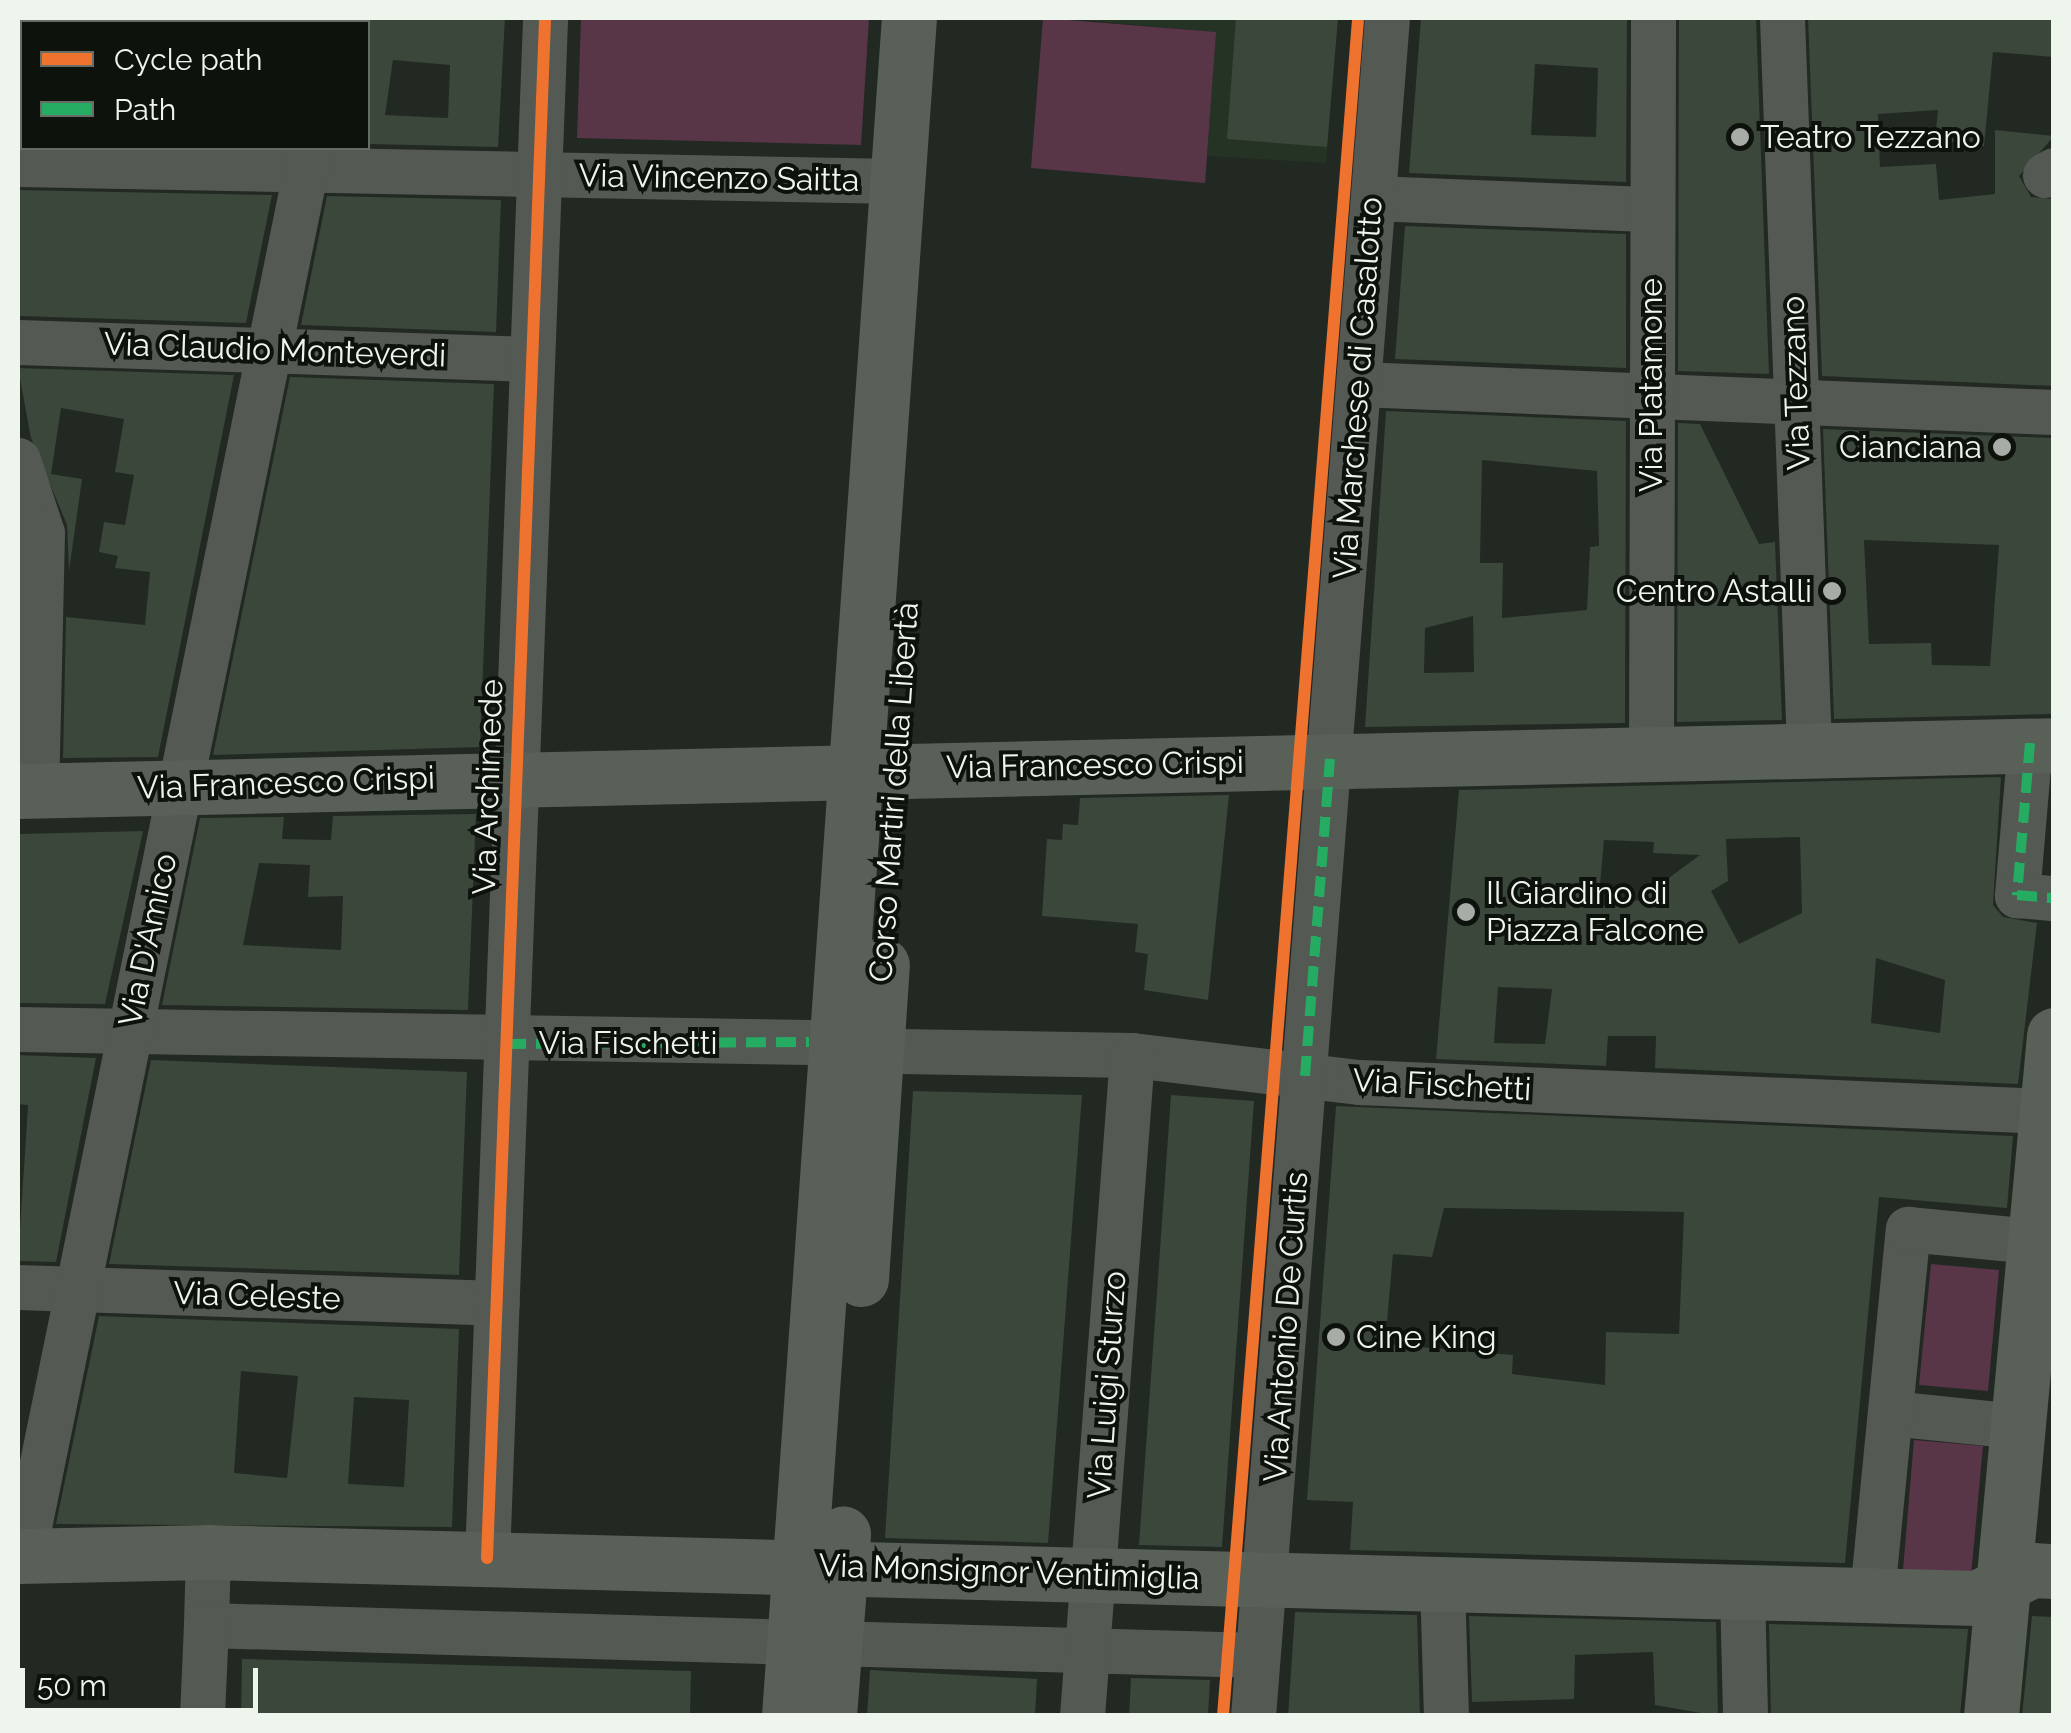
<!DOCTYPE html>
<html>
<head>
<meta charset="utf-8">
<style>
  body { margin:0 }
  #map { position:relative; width:2071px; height:1733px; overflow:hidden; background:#222822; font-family:Raleway,sans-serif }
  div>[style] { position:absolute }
  .built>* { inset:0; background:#253324 }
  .green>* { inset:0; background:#583648 }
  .building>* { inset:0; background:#3a473a }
  .minor>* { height:45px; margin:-22.5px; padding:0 22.5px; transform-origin:22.5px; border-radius:22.5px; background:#545954 }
  .major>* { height:55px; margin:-27.5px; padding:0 27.5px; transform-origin:27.5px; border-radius:27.5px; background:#586058 }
  .quiet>* { height:10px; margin-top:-5px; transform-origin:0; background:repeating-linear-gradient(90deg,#26ab63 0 20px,transparent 0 30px) }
  .cycleway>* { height:12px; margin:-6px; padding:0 6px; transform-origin:6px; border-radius:6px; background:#ef722f }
  .dots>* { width:28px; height:28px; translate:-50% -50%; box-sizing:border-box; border:5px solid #0d120c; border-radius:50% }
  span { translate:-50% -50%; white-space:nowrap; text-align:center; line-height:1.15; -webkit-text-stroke:8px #0d120c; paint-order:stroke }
  .poi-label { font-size:32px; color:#eef5ed }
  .left { translate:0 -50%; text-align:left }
  .right { translate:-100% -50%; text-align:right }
  .street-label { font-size:32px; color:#eef5ed }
  .frame { position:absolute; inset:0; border:20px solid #eef5ed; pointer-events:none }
  .legend { position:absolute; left:20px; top:20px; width:350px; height:130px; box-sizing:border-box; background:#0d120c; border:2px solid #676d66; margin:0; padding:12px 18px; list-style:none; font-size:30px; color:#eef5ed }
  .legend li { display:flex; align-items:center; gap:20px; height:50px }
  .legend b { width:50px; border:2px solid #676d66 }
  .scale { position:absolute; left:20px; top:1668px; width:238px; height:45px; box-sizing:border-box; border:5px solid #eef5ed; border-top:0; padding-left:12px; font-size:30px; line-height:35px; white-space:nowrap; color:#eef5ed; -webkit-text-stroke:8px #0d120c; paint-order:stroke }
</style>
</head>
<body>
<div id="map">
  <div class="built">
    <i style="clip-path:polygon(1338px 18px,1326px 163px,1207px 156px,1215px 32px,1072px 19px)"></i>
  </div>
  <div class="green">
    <i style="clip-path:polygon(581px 18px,869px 18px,861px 145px,577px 138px)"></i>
    <i style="clip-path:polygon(1043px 18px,1216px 32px,1205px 183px,1031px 168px)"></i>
    <i style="clip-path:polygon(1931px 1264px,1999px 1270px,1988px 1391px,1919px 1385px)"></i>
    <i style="clip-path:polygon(1914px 1440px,1983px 1446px,1971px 1576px,1903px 1570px)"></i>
  </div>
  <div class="building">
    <i style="clip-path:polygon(evenodd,368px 18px,505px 18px,498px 147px,368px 144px,368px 18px,393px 60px,450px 65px,448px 118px,385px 115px,393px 60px)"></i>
    <i style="clip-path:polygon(1236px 18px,1338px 18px,1327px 147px,1227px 139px)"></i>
    <i style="clip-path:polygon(evenodd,1421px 18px,1627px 18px,1626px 182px,1409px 173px,1421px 18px,1535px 64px,1598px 68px,1596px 137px,1531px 135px,1535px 64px)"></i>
    <i style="clip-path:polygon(1679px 18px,1756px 18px,1769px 374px,1678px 371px)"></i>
    <i style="clip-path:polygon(1808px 18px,2054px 18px,2054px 57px,1993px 52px,1984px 146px,1935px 140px,1938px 110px,1878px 114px,1880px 167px,1936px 164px,1939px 200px,1995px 194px,1995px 130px,2054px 136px,2019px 176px,2031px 197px,2054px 199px,2054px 386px,1822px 376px)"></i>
    <i style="clip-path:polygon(18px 190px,272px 195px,246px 323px,18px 316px)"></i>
    <i style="clip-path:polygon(327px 196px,501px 200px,496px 332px,301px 325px)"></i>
    <i style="clip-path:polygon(1405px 226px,1626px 234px,1626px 368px,1395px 359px)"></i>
    <i style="clip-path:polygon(18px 368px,234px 375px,158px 757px,63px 758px,66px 617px,145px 625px,150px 572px,115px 568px,118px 556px,99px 552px,104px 522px,125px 525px,134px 475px,115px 472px,124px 419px,61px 408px,51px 474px,82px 479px,69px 571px,67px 525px,31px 438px)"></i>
    <i style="clip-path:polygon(290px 377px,494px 384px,480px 747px,213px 755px)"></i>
    <i style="clip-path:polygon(evenodd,1386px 411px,1626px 421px,1625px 723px,1365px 727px,1386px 411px,1482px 460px,1597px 471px,1599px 546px,1590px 547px,1587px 610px,1502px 618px,1503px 563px,1480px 563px,1482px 460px,1386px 411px,1473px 616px,1474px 672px,1424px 673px,1425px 628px,1473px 616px)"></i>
    <i style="clip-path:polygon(1678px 423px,1700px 424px,1759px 544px,1775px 542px,1782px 720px,1677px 722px)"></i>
    <i style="clip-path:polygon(evenodd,1823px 429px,2054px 438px,2054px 714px,1834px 719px,1823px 429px,1864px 540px,1999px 545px,1990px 666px,1932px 665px,1931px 643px,1869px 644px,1864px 540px)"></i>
    <i style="clip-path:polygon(evenodd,2001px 777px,1993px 905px,2003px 917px,2037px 923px,2018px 1084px,1655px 1068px,1656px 1036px,1608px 1036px,1606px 1066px,1436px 1059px,1459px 790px,2001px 777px,1800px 837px,1802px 913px,1739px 944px,1711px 891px,1728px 881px,1726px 839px,1800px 837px,2001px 777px,1604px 840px,1654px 842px,1653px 853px,1700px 855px,1639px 900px,1598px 907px,1604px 840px,2001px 777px,1876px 958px,1945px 980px,1940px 1033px,1871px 1023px,1876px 958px,2001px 777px,1498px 987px,1552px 989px,1545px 1044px,1494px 1043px,1498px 987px)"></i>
    <i style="clip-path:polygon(1229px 795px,1208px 1000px,1144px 990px,1148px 954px,1135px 952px,1138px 924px,1042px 916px,1047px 839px,1062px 840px,1063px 824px,1078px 825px,1080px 798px)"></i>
    <i style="clip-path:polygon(evenodd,476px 814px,468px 1010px,162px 1005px,200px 818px,284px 817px,282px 839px,331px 840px,333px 816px,476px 814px,259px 863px,310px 865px,308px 897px,343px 896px,341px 950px,243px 945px,259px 863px)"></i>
    <i style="clip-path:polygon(143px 831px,105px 1004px,18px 1003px,18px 834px)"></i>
    <i style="clip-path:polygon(18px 1055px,96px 1058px,56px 1262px,18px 1261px,28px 1105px,18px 1104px)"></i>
    <i style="clip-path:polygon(151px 1060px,467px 1072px,459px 1275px,109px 1264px)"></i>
    <i style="clip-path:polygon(913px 1091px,1082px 1095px,1048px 1543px,885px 1538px)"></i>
    <i style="clip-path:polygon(1171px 1095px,1254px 1101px,1222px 1547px,1139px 1545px)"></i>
    <i style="clip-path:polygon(evenodd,1336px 1106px,2013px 1136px,2007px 1208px,1879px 1197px,1845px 1563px,1350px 1550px,1353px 1502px,1307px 1500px,1336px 1106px,1444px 1208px,1684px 1212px,1679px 1334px,1606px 1332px,1605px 1385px,1512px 1374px,1513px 1355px,1385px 1344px,1393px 1254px,1432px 1257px,1444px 1208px)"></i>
    <i style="clip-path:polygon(evenodd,99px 1316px,459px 1329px,452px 1527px,56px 1524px,99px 1316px,241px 1371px,298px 1376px,287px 1478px,234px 1473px,241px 1371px,99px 1316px,354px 1397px,409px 1400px,404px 1487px,348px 1484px,354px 1397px)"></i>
    <i style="clip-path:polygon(1295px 1612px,1417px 1615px,1420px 1716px,1288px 1716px)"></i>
    <i style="clip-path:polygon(1469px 1616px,1716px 1622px,1718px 1716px,1655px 1705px,1653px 1652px,1575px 1655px,1574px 1699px,1472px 1702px)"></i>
    <i style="clip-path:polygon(2032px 1616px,2054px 1617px,2054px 1716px,2022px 1716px)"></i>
    <i style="clip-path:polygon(1769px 1624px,1968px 1629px,1960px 1716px,1771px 1716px)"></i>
    <i style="clip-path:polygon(242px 1659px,691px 1671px,690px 1716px,241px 1716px)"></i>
    <i style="clip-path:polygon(870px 1670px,1037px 1679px,1035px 1716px,867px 1716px)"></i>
    <i style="clip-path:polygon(1131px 1678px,1210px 1680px,1208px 1716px,1129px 1716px)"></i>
  </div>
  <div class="minor">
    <i style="left:1782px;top:18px;width:731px;rotate:87.88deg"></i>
    <i style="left:95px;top:22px;width:4px;rotate:-90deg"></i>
    <i style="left:336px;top:22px;width:4px;rotate:-76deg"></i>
    <i style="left:18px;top:164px;width:880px;rotate:1.11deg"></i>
    <i style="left:2045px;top:175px;width:10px;rotate:-29deg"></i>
    <i style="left:1373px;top:198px;width:279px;rotate:2.3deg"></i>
    <i style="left:18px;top:342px;width:514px;rotate:1.89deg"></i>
    <i style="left:1359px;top:384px;width:696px;rotate:2.31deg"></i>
    <i style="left:18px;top:460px;width:77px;rotate:71.8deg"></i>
    <i style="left:42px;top:533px;width:258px;rotate:91.3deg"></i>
    <i style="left:2030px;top:743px;width:153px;rotate:94.9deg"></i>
    <i style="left:2017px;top:895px;width:37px;rotate:5deg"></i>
    <i style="left:1651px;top:752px;width:734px;rotate:-89.84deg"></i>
    <i style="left:18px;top:1029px;width:791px;rotate:0.94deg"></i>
    <i style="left:841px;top:1050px;width:291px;rotate:1deg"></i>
    <i style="left:1132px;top:1055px;width:230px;rotate:6.8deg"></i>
    <i style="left:1360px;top:1082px;width:688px;rotate:2.42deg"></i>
    <i style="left:18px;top:1287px;width:479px;rotate:1.9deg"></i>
    <i style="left:1890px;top:1413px;width:129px;rotate:5.8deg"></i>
    <i style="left:208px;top:1552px;width:73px;rotate:91.6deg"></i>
    <i style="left:206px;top:1625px;width:1051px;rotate:1.64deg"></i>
    <i style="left:23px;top:1556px;width:1437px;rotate:-78.48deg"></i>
    <i style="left:487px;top:1558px;width:1541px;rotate:-87.84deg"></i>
    <i style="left:1442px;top:1582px;width:134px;rotate:88.3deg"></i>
    <i style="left:1742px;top:1591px;width:125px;rotate:88.6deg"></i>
    <i style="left:1872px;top:1594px;width:367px;rotate:-84.4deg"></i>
    <i style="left:1908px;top:1229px;width:147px;rotate:5.5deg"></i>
    <i style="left:202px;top:1716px;width:91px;rotate:-87.5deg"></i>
    <i style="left:1082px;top:1716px;width:663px;rotate:-85.67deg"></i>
    <i style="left:1253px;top:1716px;width:1703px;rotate:-85.49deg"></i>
  </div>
  <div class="major">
    <i style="left:18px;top:791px;width:2037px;rotate:-1.29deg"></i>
    <i style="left:861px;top:1279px;width:315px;rotate:-86.2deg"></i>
    <i style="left:18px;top:1556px;width:190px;rotate:-1.2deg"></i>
    <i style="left:208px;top:1552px;width:1770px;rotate:1.49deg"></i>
    <i style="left:1977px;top:1598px;width:62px;rotate:-27deg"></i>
    <i style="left:2032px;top:1570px;width:22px;rotate:3deg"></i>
    <i style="left:789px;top:1716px;width:1702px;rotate:-85.96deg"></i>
    <i style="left:829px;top:1716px;width:183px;rotate:-85.6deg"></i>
    <i style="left:1991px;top:1716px;width:684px;rotate:-84.71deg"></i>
  </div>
  <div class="quiet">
    <i style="left:2030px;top:743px;width:153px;rotate:94.9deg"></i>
    <i style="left:2017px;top:895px;width:37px;rotate:5deg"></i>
    <i style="left:506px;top:1044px;width:303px;rotate:-0.4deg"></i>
    <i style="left:1305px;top:1076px;width:318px;rotate:-85.5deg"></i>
  </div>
  <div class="cycleway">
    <i style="left:487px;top:1558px;width:1541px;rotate:-87.84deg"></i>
    <i style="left:1223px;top:1716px;width:1703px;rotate:-85.45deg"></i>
  </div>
  <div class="dots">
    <i style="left:1740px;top:137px;background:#a7ada6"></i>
    <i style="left:2002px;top:447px;background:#a7ada6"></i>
    <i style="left:1832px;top:591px;background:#a7ada6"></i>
    <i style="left:1466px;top:912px;background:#a7ada6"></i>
    <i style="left:1336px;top:1337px;background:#a7ada6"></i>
  </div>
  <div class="poi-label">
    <span class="left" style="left:1760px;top:137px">Teatro Tezzano</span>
    <span class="right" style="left:1982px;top:447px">Cianciana</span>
    <span class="right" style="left:1812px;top:591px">Centro Astalli</span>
    <span class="left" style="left:1486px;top:912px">Il Giardino di<br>Piazza Falcone</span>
    <span class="left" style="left:1356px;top:1337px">Cine King</span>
  </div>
  <div class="street-label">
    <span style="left:719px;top:178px;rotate:1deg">Via Vincenzo Saitta</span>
    <span style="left:275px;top:350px;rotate:2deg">Via Claudio Monteverdi</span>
    <span style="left:1796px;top:383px;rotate:-92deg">Via Tezzano</span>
    <span style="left:1651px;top:385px;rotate:-90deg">Via Platamone</span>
    <span style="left:1358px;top:388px;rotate:-86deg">Via Marchese di Casalotto</span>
    <span style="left:1095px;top:765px;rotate:-1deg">Via Francesco Crispi</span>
    <span style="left:286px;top:783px;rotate:-2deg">Via Francesco Crispi</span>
    <span style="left:488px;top:787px;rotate:-88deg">Via Archimede</span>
    <span style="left:894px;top:792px;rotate:-86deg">Corso Martiri della Libertà</span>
    <span style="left:148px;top:940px;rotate:-78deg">Via D'Amico</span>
    <span style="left:628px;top:1043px">Via Fischetti</span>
    <span style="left:1442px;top:1085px;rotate:3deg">Via Fischetti</span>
    <span style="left:257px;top:1296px;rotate:2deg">Via Celeste</span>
    <span style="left:1286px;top:1327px;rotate:-86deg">Via Antonio De Curtis</span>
    <span style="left:1107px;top:1385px;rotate:-86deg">Via Luigi Sturzo</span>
    <span style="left:1009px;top:1572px;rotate:2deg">Via Monsignor Ventimiglia</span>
  </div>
  <div class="frame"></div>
  <ul class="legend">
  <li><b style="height:12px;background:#ef722f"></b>Cycle path</li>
  <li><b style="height:12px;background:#26ab63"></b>Path</li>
  </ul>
  <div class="scale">50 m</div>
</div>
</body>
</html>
